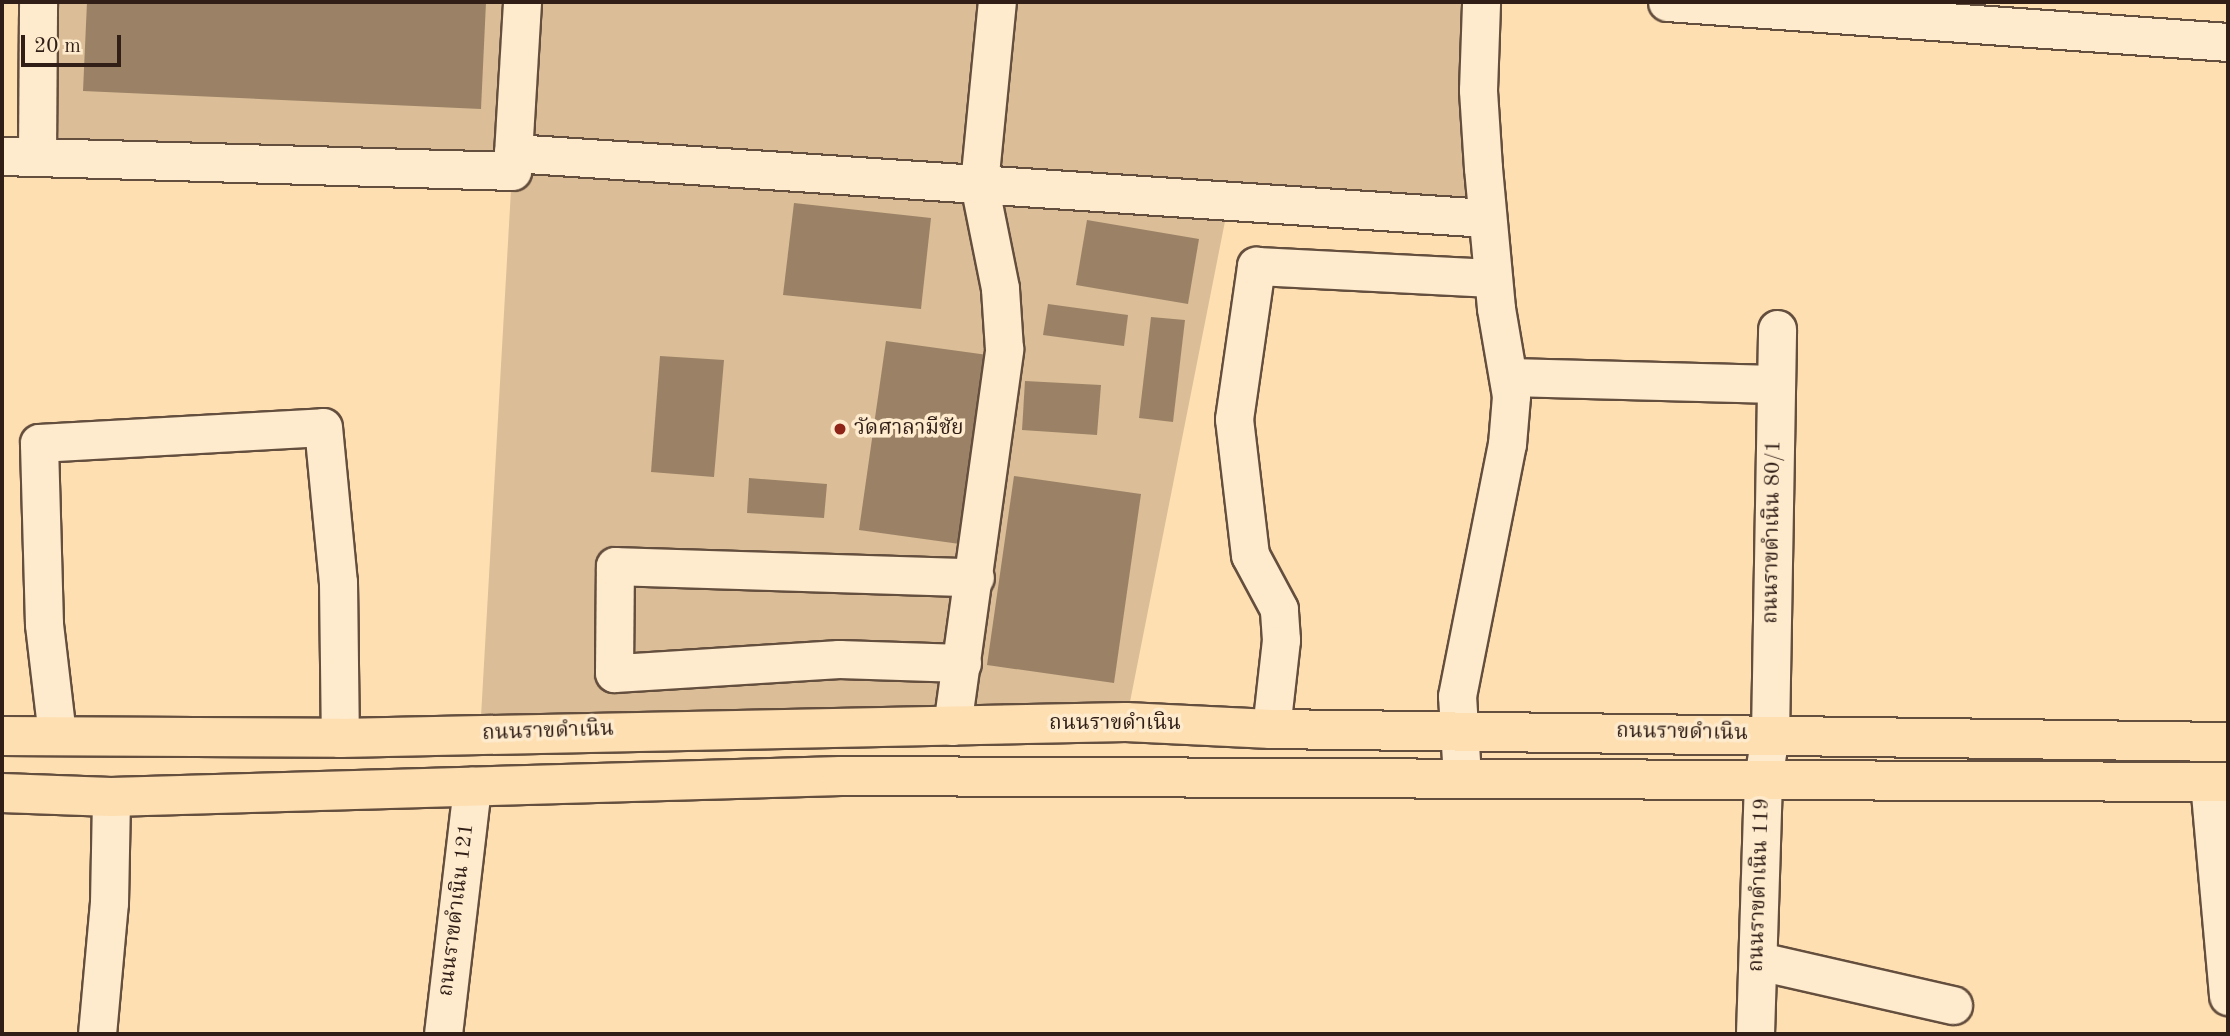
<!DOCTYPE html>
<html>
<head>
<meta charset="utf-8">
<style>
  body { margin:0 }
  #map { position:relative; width:2230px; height:1036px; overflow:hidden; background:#fedfb1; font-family:"Old Standard TT","Noto Serif Thai",serif }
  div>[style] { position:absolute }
  .green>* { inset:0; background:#dbbe97 }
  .building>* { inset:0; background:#9b8267 }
  .roads { filter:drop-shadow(2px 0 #644e3e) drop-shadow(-2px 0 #644e3e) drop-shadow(0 2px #644e3e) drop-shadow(0 -2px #644e3e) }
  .minor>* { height:37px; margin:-18.5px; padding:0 18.5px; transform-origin:18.5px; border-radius:18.5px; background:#feeacc }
  .major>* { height:38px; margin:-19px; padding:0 19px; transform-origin:19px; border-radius:19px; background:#fedfb1 }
  .dots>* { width:19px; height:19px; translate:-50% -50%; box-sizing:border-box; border:4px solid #feeacc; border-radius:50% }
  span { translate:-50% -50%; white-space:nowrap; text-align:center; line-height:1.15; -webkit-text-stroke:7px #feeacc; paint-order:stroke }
  .poi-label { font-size:21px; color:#301e17 }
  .left { translate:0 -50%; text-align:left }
  .street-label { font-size:21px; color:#301e17 }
  .frame { position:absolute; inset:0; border:4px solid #301e17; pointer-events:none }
  .scale { position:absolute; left:21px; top:35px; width:100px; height:32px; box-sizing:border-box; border:4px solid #301e17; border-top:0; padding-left:9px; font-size:21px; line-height:24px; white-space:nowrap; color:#301e17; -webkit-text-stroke:5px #feeacc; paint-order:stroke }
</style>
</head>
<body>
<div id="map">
  <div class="green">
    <i style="clip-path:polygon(38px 2px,1481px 2px,1487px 218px,1229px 201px,1126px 722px,480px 734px,512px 172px,37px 155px)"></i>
  </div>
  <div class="building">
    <i style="clip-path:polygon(87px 2px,486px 2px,481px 109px,83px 91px)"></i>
    <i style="clip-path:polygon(794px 203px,931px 218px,921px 309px,783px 295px)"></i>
    <i style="clip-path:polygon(1087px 220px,1199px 239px,1188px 304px,1076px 285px)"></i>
    <i style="clip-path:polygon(1048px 304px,1128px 315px,1124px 346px,1043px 335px)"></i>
    <i style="clip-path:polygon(1151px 317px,1185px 320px,1173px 422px,1139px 418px)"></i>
    <i style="clip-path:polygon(886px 341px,995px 356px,967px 545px,859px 530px)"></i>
    <i style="clip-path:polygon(660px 356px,724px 360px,714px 477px,651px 472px)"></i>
    <i style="clip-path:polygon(1025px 381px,1101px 385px,1097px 435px,1022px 430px)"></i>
    <i style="clip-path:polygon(1014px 476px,1141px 494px,1114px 683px,987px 665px)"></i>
    <i style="clip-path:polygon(749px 478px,827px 484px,824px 518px,747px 513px)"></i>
  </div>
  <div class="roads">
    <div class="minor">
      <i style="left:1667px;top:2px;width:562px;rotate:4.08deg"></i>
      <i style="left:513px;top:153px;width:976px;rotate:3.82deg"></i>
      <i style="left:37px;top:155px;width:153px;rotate:-89.6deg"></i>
      <i style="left:2px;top:156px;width:510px;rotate:1.68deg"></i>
      <i style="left:512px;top:171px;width:169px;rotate:-86.6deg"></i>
      <i style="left:1509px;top:377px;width:267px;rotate:1.5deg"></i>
      <i style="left:962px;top:663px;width:123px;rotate:-178.1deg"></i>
      <i style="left:839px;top:659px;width:225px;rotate:176.4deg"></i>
      <i style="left:614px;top:673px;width:107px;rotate:-89.5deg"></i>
      <i style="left:615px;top:566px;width:360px;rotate:1.8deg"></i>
      <i style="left:952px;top:726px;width:381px;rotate:-82.1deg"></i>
      <i style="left:1004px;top:349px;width:61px;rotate:-93.8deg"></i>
      <i style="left:1000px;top:288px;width:106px;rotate:-101.4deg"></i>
      <i style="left:979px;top:184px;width:183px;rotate:-84.4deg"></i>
      <i style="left:1271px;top:729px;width:90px;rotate:-83.6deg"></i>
      <i style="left:1281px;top:640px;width:31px;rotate:-94deg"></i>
      <i style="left:1279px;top:609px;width:61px;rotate:-118.2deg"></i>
      <i style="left:1250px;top:555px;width:137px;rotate:-96.7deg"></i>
      <i style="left:1234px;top:419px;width:155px;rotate:-81.8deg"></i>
      <i style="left:1256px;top:266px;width:237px;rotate:2.9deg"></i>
      <i style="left:57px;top:735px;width:112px;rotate:-96.7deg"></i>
      <i style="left:44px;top:624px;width:181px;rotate:-91.6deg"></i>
      <i style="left:39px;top:443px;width:284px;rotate:-3.2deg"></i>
      <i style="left:323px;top:427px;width:156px;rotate:84.5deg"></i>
      <i style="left:338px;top:582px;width:156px;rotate:89.3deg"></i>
      <i style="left:1462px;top:777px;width:81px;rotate:-93.5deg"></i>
      <i style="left:1457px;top:696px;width:257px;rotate:-78.8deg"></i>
      <i style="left:1507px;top:444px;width:48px;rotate:-85.2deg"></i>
      <i style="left:1511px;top:396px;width:89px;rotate:-99.7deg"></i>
      <i style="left:1496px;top:308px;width:141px;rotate:-95.3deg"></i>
      <i style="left:1483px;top:168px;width:78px;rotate:-93.7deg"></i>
      <i style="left:1478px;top:90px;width:88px;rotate:-88deg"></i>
      <i style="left:2209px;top:782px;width:215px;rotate:84.9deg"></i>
      <i style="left:1759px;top:961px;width:199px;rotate:12.8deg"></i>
      <i style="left:97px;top:1034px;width:132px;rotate:-84.8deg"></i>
      <i style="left:109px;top:903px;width:106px;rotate:-88.9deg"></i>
      <i style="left:443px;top:1034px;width:250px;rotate:-83.3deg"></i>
      <i style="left:1755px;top:1034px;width:255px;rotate:-88.2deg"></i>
      <i style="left:1763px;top:779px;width:45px;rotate:-81deg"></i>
      <i style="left:1770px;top:735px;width:406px;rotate:-89deg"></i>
    </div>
    <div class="major">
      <i style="left:2px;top:736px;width:338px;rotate:0.3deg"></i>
      <i style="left:340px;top:738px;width:786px;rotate:-1.17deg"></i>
      <i style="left:1126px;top:722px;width:145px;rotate:2.8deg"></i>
      <i style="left:1271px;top:729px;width:957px;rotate:0.78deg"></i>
      <i style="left:2px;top:793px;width:109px;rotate:2.1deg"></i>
      <i style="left:111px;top:797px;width:730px;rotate:-1.65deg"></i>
      <i style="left:841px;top:776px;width:1387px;rotate:0.25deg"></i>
    </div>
  </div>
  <div class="dots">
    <i style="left:840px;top:429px;background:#8f2418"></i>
  </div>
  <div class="poi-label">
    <span class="left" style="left:854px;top:429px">วัดศาลามีชัย</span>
  </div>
  <div class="street-label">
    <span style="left:1773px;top:532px;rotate:-89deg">ถนนราขดำเนิน 80/1</span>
    <span style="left:1115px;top:724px">ถนนราขดำเนิน</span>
    <span style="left:548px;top:732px;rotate:-2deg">ถนนราขดำเนิน</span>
    <span style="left:1682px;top:733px;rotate:1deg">ถนนราขดำเนิน</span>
    <span style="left:1760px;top:885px;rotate:-88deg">ถนนราขดำเนิน 119</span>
    <span style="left:457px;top:910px;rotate:-83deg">ถนนราขดำเนิน 121</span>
  </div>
  <div class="frame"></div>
  <div class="scale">20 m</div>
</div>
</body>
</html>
